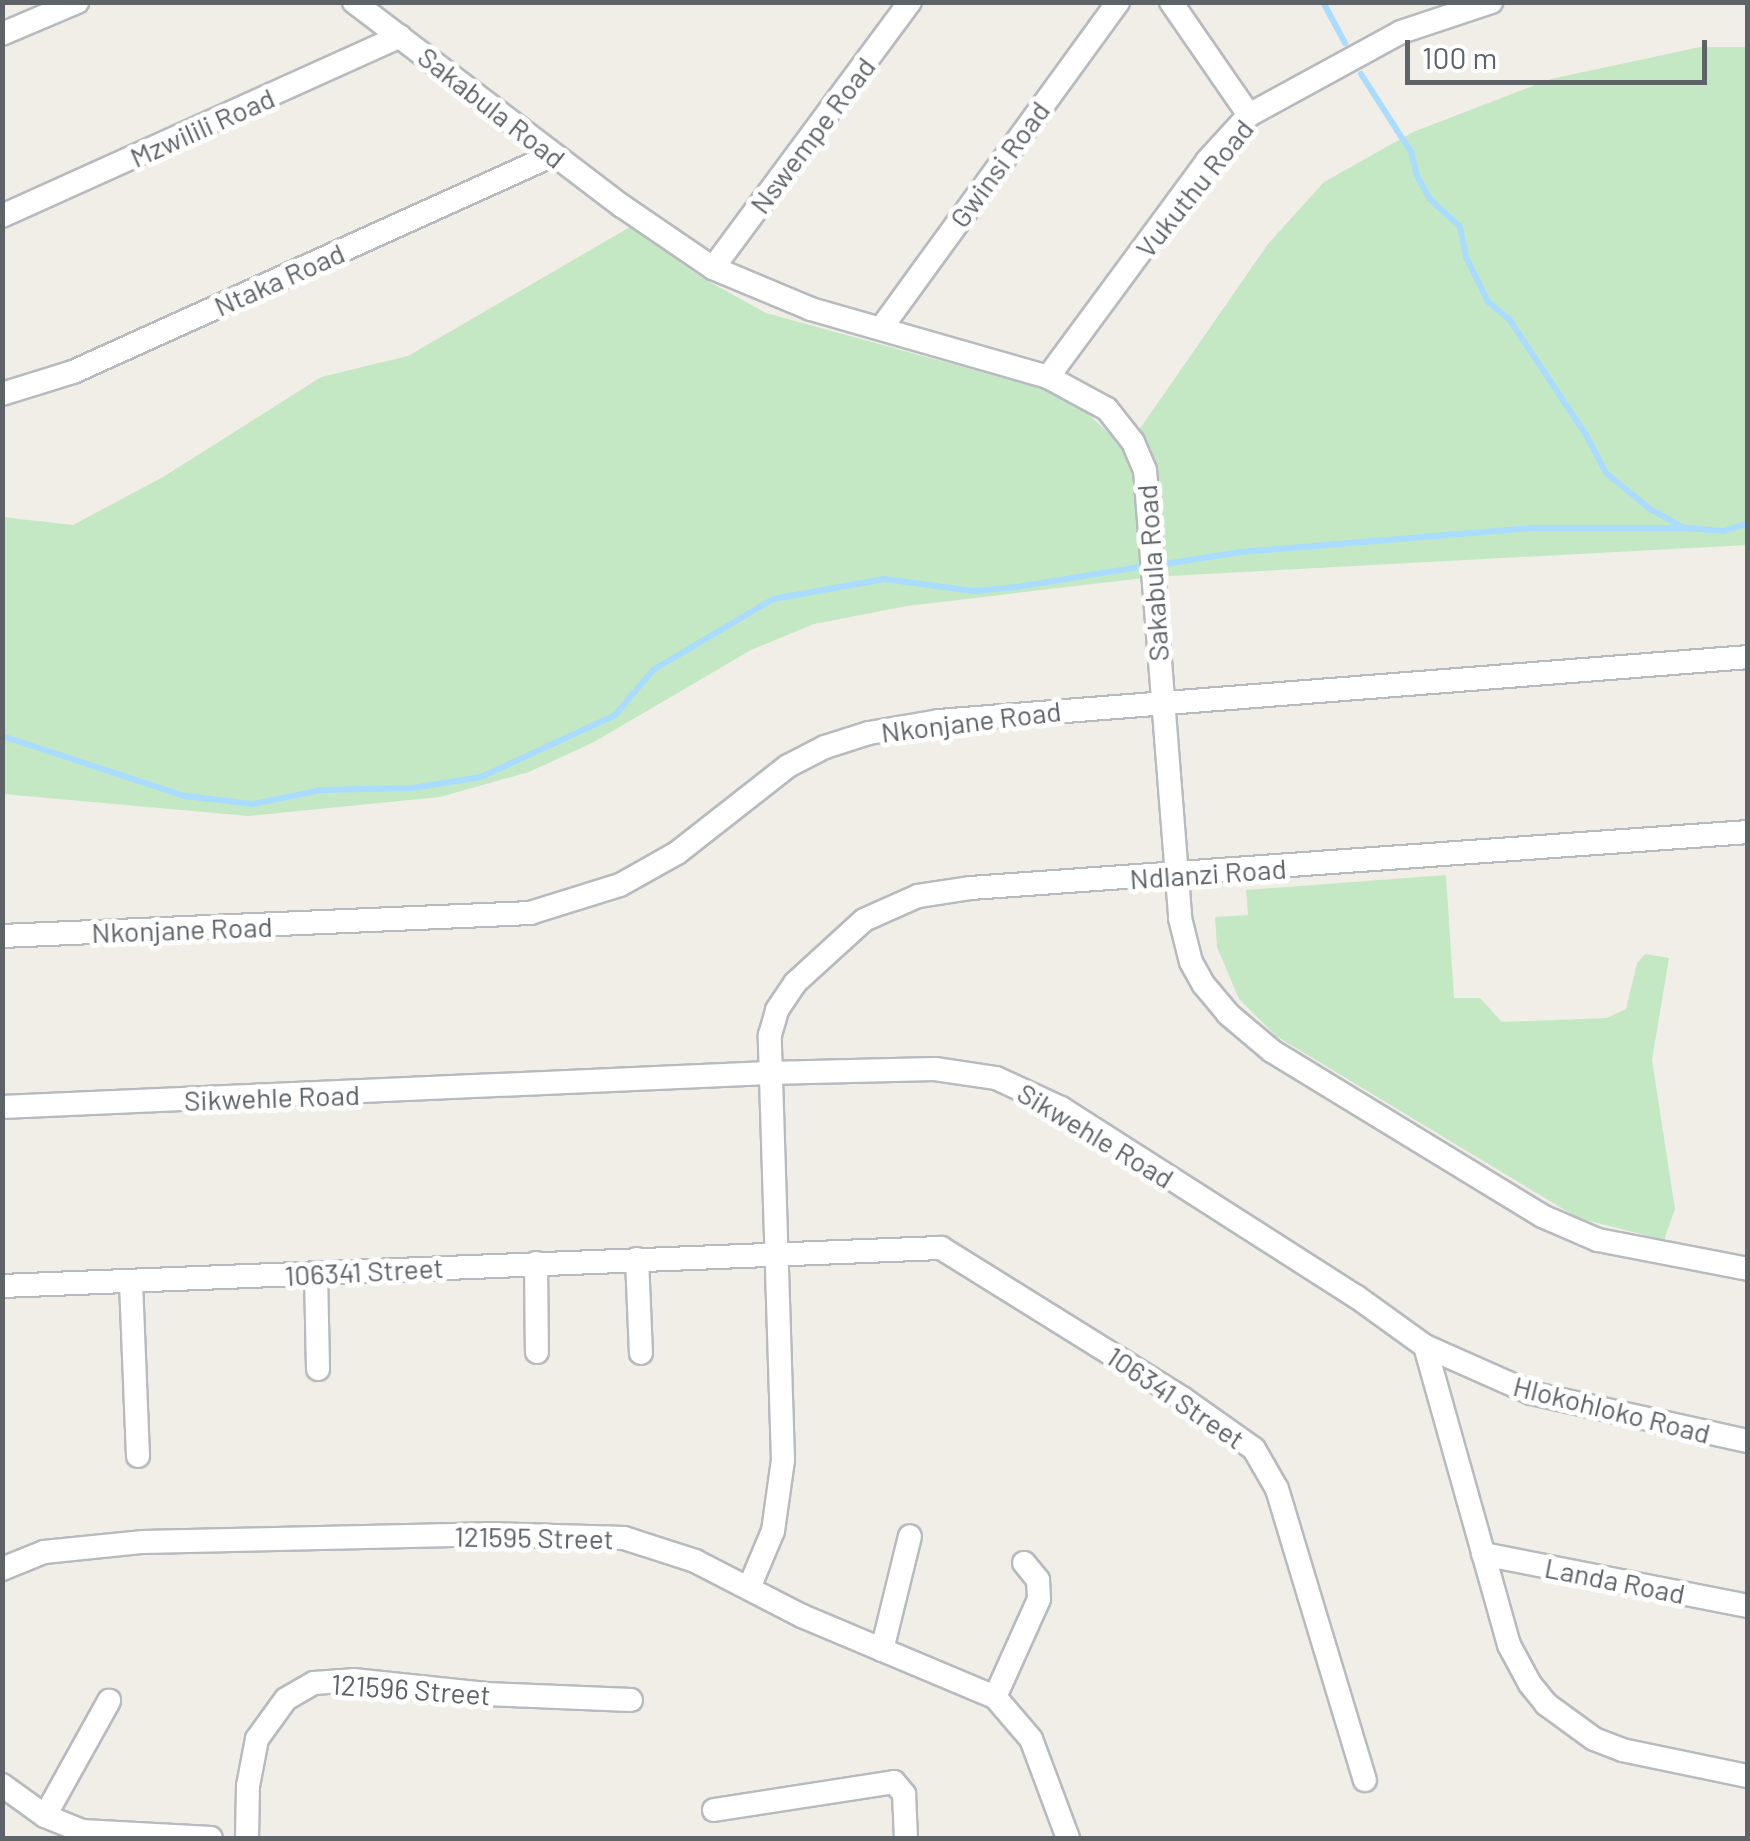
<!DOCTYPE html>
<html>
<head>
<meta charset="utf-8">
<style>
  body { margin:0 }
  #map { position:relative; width:1750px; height:1841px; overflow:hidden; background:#f1eee7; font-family:Barlow,sans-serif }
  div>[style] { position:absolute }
  .green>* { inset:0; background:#c5e8c4 }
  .stream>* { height:6px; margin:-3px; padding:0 3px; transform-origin:3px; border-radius:3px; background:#a9dcff }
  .roads { filter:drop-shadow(2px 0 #b7babe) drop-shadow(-2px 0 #b7babe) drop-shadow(0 2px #b7babe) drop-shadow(0 -2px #b7babe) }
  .minor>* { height:22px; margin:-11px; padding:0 11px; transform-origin:11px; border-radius:11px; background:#fff }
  span { translate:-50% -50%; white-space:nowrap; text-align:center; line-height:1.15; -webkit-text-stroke:10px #fff; paint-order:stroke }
  .street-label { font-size:28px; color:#5e6368 }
  .frame { position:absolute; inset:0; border:5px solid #5e6368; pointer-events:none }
  .scale { position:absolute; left:1405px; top:40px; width:302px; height:45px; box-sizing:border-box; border:5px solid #5e6368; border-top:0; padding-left:12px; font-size:30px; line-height:35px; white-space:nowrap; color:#5e6368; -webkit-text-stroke:8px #fff; paint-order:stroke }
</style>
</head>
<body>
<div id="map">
  <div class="green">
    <i style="clip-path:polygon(1700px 47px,1747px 47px,1747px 545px,1169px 576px,1154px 462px,1139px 430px,1268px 244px,1324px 182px,1413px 132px,1551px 79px)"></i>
    <i style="clip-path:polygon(630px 227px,701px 277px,766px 313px,1044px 389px,1084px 410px,1118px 442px,1133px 470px,1144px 578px,907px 606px,814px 624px,751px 650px,594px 742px,529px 772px,440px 797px,248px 816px,3px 794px,2px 517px,73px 525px,163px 477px,321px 377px,408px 356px)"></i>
    <i style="clip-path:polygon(1446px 875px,1454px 998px,1480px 998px,1502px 1022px,1607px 1018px,1626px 1009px,1637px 963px,1645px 954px,1669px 958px,1652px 1060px,1675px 1209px,1664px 1240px,1578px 1218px,1276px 1036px,1239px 999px,1217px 947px,1215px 917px,1248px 915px,1246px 890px)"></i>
  </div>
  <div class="stream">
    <i style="left:1323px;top:2px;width:47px;rotate:61.8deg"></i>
    <i style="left:1361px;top:74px;width:93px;rotate:57.3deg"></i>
    <i style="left:1411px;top:152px;width:25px;rotate:76deg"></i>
    <i style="left:1417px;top:176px;width:26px;rotate:61deg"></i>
    <i style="left:1430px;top:199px;width:41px;rotate:43deg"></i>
    <i style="left:1460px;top:227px;width:31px;rotate:79deg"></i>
    <i style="left:1466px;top:257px;width:50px;rotate:63.9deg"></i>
    <i style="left:1488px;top:302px;width:27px;rotate:39deg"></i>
    <i style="left:1509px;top:319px;width:139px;rotate:56.4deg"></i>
    <i style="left:1586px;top:435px;width:43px;rotate:62.2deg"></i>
    <i style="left:1606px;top:473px;width:57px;rotate:39.3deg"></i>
    <i style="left:1650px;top:509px;width:39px;rotate:29deg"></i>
    <i style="left:1684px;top:528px;width:40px;rotate:4.3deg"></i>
    <i style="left:1724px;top:531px;width:25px;rotate:-18deg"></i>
    <i style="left:1158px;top:565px;width:84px;rotate:-8.9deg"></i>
    <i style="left:1241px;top:552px;width:291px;rotate:-4.7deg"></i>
    <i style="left:1531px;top:528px;width:153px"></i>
    <i style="left:2px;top:736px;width:193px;rotate:18.2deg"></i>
    <i style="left:185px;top:796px;width:68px;rotate:6.7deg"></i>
    <i style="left:253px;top:804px;width:70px;rotate:-11.5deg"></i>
    <i style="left:322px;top:790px;width:90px;rotate:-1.3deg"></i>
    <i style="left:412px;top:788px;width:70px;rotate:-9.1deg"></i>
    <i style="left:481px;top:777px;width:148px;rotate:-24.8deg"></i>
    <i style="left:615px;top:715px;width:59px;rotate:-49.8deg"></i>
    <i style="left:653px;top:670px;width:139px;rotate:-30.6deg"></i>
    <i style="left:773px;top:599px;width:113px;rotate:-10.2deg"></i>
    <i style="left:884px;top:579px;width:90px;rotate:7.7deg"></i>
    <i style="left:973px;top:591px;width:43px;rotate:-5.3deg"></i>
    <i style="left:1016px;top:587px;width:132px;rotate:-9.2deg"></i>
  </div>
  <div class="roads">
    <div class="minor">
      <i style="left:354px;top:2px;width:337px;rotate:37.3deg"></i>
      <i style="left:622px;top:206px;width:110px;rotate:34.3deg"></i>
      <i style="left:713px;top:268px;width:106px;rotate:22.7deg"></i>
      <i style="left:811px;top:309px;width:247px;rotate:16deg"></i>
      <i style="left:1048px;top:377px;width:67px;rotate:28.5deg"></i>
      <i style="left:1107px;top:409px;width:42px;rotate:51.8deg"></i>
      <i style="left:1133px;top:442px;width:30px;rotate:67deg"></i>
      <i style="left:1145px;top:470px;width:449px;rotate:85.5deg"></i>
      <i style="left:1180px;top:918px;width:45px;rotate:76deg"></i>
      <i style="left:1191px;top:962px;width:26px;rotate:61deg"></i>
      <i style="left:1204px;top:985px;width:38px;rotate:50deg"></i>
      <i style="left:1228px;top:1014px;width:57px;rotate:40.1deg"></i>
      <i style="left:1272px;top:1051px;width:316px;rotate:31.4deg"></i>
      <i style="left:1542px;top:1216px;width:61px;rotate:23.2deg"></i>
      <i style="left:1598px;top:1240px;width:153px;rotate:10.9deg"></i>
      <i style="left:1171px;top:2px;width:137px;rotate:55.4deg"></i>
      <i style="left:2px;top:34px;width:82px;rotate:-23.1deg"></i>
      <i style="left:2px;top:216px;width:437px;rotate:-24.3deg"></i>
      <i style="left:713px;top:268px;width:331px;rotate:-53.5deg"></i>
      <i style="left:882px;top:327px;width:402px;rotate:-54deg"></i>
      <i style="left:1048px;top:377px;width:268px;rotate:-53.6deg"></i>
      <i style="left:1207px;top:161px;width:62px;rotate:-47.6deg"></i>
      <i style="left:1249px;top:115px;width:173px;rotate:-28.6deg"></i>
      <i style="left:1401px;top:32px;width:95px;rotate:-18.4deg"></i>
      <i style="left:2px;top:394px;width:74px;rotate:-17.2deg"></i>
      <i style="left:73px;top:372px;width:527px;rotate:-24.33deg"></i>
      <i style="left:2px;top:936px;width:529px;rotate:-2.49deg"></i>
      <i style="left:530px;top:913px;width:94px;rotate:-17.3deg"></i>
      <i style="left:620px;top:885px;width:65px;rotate:-29.3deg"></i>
      <i style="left:677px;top:853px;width:141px;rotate:-38.1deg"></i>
      <i style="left:788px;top:766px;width:42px;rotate:-27.2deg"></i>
      <i style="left:825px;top:747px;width:46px;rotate:-17.7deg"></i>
      <i style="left:869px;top:733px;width:71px;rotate:-9.7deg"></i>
      <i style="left:939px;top:721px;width:812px;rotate:-4.52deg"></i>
      <i style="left:2px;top:1107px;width:767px;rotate:-2.54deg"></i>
      <i style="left:768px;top:1073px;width:167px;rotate:-1.4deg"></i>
      <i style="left:935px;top:1069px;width:62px;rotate:8.4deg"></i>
      <i style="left:996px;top:1078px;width:72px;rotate:24.8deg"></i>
      <i style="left:1061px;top:1108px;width:351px;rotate:32.6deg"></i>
      <i style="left:1357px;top:1297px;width:84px;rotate:35.8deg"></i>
      <i style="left:1425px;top:1346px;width:311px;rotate:74.3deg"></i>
      <i style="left:1509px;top:1645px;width:44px;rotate:61.7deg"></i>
      <i style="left:1530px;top:1684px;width:26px;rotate:51deg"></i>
      <i style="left:1546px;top:1704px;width:59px;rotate:36.1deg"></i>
      <i style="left:1594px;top:1739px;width:30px;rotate:21deg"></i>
      <i style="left:1622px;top:1750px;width:129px;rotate:11.7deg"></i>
      <i style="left:637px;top:1259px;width:94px;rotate:87.6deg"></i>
      <i style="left:536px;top:1263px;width:89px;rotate:89.4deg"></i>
      <i style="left:316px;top:1273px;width:96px;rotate:88.8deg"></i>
      <i style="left:131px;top:1282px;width:174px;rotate:87.7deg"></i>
      <i style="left:2px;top:1286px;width:940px;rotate:-2.32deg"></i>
      <i style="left:941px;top:1248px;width:284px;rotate:31.9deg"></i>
      <i style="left:1182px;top:1398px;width:88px;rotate:35.3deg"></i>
      <i style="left:1254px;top:1449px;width:46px;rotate:60.1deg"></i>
      <i style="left:1277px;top:1489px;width:304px;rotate:73.2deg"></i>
      <i style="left:1425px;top:1346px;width:116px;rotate:23.9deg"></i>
      <i style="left:1531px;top:1393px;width:222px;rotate:12.5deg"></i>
      <i style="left:1483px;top:1554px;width:270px;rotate:11.1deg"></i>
      <i style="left:2px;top:1569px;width:45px;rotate:-22deg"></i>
      <i style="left:44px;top:1552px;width:100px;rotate:-5.8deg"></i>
      <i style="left:143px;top:1542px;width:344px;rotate:-1.3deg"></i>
      <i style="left:487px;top:1534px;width:137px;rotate:1.7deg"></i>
      <i style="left:624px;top:1538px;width:75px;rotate:17.9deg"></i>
      <i style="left:695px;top:1561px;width:120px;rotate:27.2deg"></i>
      <i style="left:802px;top:1616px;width:209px;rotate:22.8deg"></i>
      <i style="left:995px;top:1697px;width:55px;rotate:49.4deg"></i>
      <i style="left:1031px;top:1739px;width:106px;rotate:69.5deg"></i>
      <i style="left:749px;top:1588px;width:62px;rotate:-67.2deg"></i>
      <i style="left:773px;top:1531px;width:72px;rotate:-82deg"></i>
      <i style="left:783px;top:1460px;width:425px;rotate:-91.8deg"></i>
      <i style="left:770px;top:1035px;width:26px;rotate:-74deg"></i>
      <i style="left:777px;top:1010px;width:32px;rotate:-56deg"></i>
      <i style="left:795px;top:983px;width:93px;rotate:-42.4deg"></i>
      <i style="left:864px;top:920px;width:59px;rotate:-24deg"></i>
      <i style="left:918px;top:896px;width:54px;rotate:-8.6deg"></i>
      <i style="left:971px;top:888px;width:779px;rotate:-4.12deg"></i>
      <i style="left:882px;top:1650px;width:117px;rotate:-76.2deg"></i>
      <i style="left:995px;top:1697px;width:107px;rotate:-65.8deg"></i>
      <i style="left:1039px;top:1599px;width:19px;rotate:-93deg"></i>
      <i style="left:1038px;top:1580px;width:22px;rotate:-129deg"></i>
      <i style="left:2px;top:1785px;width:53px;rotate:35.8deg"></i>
      <i style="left:45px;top:1816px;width:40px;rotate:22deg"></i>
      <i style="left:82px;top:1831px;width:129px;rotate:3.1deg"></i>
      <i style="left:714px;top:1810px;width:182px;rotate:-8.8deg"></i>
      <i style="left:894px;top:1782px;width:16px;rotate:50deg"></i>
      <i style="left:904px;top:1794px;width:44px;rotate:87.4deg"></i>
      <i style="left:45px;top:1816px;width:132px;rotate:-60.9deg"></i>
      <i style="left:247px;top:1838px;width:52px;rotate:-88.9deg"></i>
      <i style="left:248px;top:1786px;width:48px;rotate:-79.2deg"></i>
      <i style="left:257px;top:1739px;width:49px;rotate:-54.1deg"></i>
      <i style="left:286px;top:1699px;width:32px;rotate:-30deg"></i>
      <i style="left:314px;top:1683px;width:39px;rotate:-4deg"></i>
      <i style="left:353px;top:1680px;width:134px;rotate:6deg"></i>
      <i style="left:486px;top:1694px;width:145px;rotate:2.4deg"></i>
    </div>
  </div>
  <div class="street-label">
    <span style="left:492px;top:107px;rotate:38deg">Sakabula Road</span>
    <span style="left:202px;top:127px;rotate:-24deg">Mzwilili Road</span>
    <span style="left:812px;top:135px;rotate:-53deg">Nswempe Road</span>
    <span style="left:999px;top:164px;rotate:-54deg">Gwinsi Road</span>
    <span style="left:1194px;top:188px;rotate:-51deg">Vukuthu Road</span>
    <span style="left:279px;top:279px;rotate:-24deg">Ntaka Road</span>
    <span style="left:1152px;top:573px;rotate:-94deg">Sakabula Road</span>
    <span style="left:971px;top:721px;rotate:-7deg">Nkonjane Road</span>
    <span style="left:1208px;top:873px;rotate:-4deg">Ndlanzi Road</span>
    <span style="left:182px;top:929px;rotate:-2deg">Nkonjane Road</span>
    <span style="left:272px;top:1097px;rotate:-2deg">Sikwehle Road</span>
    <span style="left:1096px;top:1135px;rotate:31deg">Sikwehle Road</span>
    <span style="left:364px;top:1271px;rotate:-3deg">106341 Street</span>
    <span style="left:1176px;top:1397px;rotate:34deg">106341 Street</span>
    <span style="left:1612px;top:1409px;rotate:14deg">Hlokohloko Road</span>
    <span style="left:534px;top:1537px;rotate:1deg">121595 Street</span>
    <span style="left:1615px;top:1580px;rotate:11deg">Landa Road</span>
    <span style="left:411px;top:1689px;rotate:4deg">121596 Street</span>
  </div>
  <div class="frame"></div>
  <div class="scale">100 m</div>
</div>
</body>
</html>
